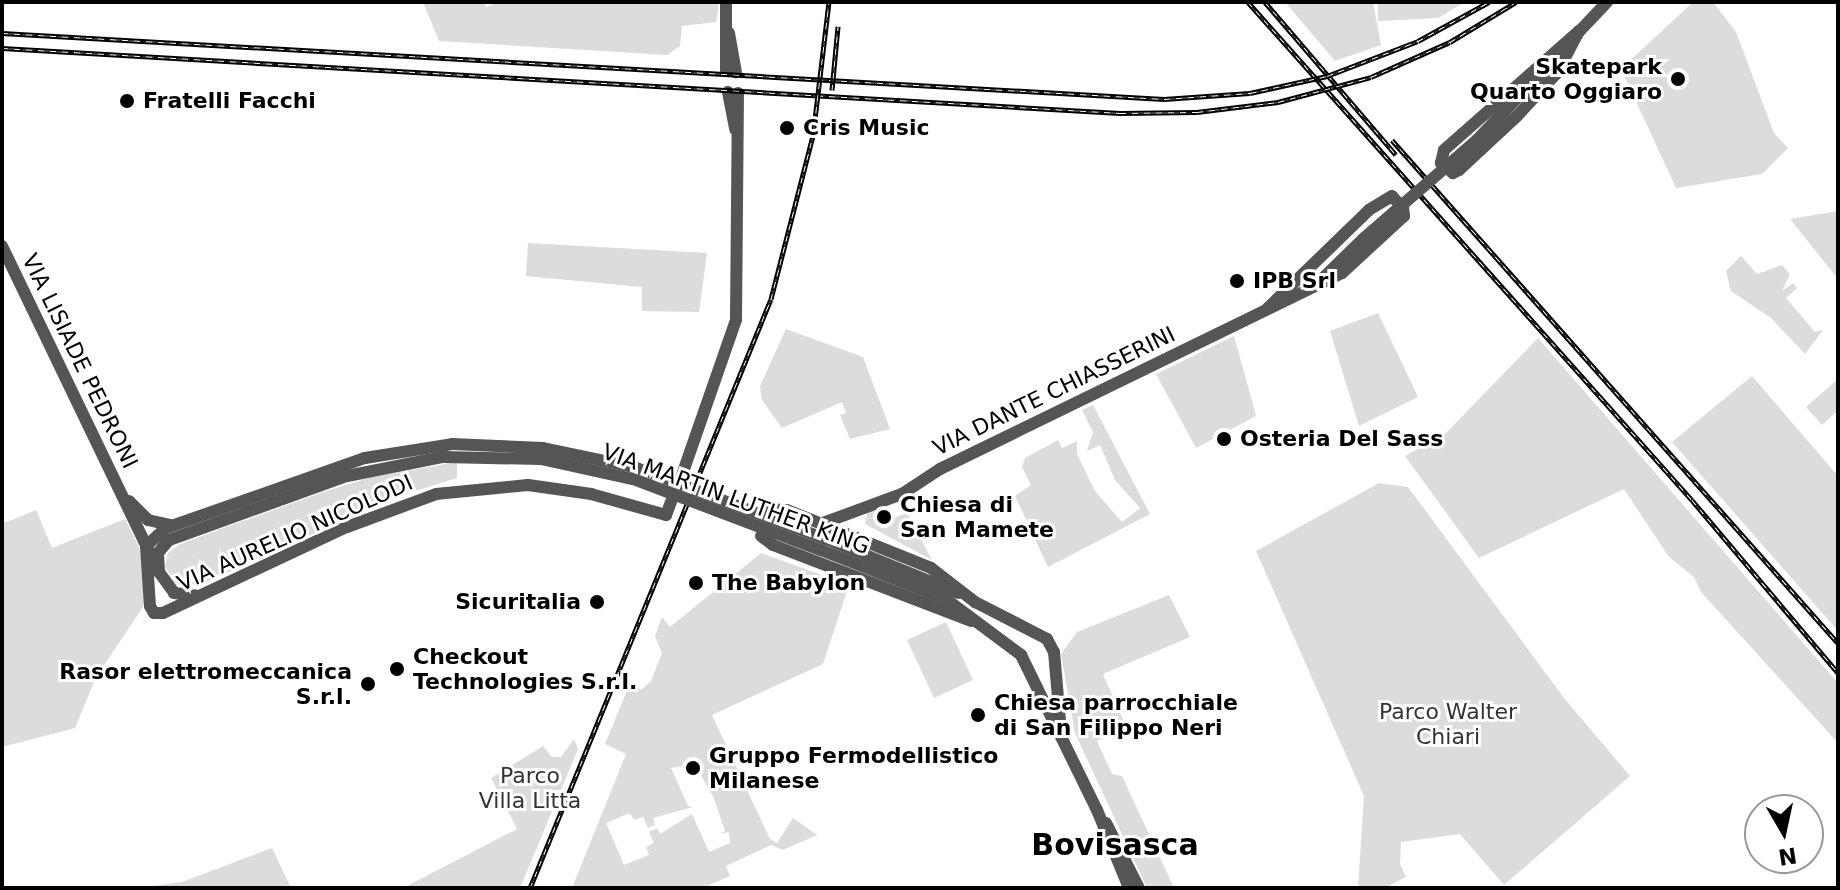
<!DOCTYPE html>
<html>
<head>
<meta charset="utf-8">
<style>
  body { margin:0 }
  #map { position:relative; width:1840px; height:890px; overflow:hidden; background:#fff; font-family:"DejaVu Sans",sans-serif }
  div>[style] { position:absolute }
  .green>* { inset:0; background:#dcdcdc }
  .minor>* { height:12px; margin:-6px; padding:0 6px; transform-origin:6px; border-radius:6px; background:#555 }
  .rail>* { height:5px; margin-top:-2.5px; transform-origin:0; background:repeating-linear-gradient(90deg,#fff 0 6px,#000 0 12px); box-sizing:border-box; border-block:2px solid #000 }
  .minor-bridge>* { height:12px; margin:-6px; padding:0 6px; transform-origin:6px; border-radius:6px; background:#555 }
  .dots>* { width:22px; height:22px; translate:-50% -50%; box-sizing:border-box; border:4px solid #fff; border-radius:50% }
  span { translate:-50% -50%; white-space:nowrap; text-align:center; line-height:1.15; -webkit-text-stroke:6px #fff; paint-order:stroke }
  .poi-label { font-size:22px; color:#000; font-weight:700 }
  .right { translate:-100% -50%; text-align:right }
  .left { translate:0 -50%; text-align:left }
  .street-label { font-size:22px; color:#000 }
  .park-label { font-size:22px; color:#333 }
  .district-label { font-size:30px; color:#000; font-weight:700 }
  .frame { position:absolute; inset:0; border:4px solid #000; pointer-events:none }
  .north { position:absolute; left:1744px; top:794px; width:80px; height:80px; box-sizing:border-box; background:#fff; border:2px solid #999; border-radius:50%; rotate:171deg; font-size:22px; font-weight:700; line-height:32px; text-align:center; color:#000 }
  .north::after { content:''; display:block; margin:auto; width:28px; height:36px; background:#000; clip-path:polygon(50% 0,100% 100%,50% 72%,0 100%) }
</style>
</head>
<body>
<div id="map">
  <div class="green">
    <i style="clip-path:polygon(423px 2px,484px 2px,486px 7px,499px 2px,718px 2px,718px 12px,716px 22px,682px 26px,680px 46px,667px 55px,439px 41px)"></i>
    <i style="clip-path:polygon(1285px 2px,1373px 2px,1381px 45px,1335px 61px)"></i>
    <i style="clip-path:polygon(1378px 2px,1465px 2px,1438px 18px,1378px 21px)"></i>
    <i style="clip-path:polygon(1693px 2px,1713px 2px,1736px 32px,1774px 133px,1788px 148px,1762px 174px,1676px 188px,1621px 69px)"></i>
    <i style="clip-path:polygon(1838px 211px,1838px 279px,1790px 219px)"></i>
    <i style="clip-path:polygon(528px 243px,707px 253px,699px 312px,642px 311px,642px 287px,526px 276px)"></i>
    <i style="clip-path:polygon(1741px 256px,1757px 274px,1782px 265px,1790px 274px,1782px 291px,1793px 283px,1797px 288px,1786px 298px,1815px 332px,1823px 330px,1805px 354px,1771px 318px,1731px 291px,1726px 271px)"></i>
    <i style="clip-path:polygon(1378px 313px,1418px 397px,1359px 426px,1330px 331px)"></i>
    <i style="clip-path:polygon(786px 329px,863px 357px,890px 429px,850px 439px,840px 415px,846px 413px,842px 402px,782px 428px,762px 400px,760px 386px)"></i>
    <i style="clip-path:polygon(1234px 336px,1256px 416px,1196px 448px,1156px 374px)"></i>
    <i style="clip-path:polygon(1538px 338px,1838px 683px,1838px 743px,1701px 592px,1694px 577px,1669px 557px,1624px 489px,1479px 558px,1405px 456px,1446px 433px)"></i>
    <i style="clip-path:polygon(1752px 376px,1838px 476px,1838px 631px,1672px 442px)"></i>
    <i style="clip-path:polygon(1838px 379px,1838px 410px,1822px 425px,1806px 407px)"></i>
    <i style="clip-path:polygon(1093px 405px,1150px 514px,1048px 567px,1015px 496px,1031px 485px,1022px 467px,1025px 458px,1058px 440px,1062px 448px,1077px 441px,1077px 454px,1095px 491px,1122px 522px,1140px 508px,1115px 480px,1100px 445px,1087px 451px,1093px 432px,1082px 410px)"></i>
    <i style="clip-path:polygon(457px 462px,457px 478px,390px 499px,200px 585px,175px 583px,165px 567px,168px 553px,180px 544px,323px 492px,372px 477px)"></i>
    <i style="clip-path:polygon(1379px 483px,1408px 487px,1564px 698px,1630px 776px,1504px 885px,1460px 834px,1401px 842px,1400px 864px,1406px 877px,1385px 888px,1358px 888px,1364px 796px,1256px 551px)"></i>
    <i style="clip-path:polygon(883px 505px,886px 508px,875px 514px,877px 524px,907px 513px,932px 560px,865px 524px,868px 512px)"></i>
    <i style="clip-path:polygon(36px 510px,52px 548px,125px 519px,140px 549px,146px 590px,143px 607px,96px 677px,75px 728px,2px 747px,2px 524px)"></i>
    <i style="clip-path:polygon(evenodd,761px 553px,849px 585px,823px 664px,712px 715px,770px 839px,777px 843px,793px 818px,817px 835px,783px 850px,771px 845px,726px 866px,730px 876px,703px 888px,572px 888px,626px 754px,605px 744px,631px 681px,641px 690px,651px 681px,662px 653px,655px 636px,662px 617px,670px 627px,761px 553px,692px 758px,701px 768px,692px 774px,699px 772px,713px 796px,725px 831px,720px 834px,729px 832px,730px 843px,709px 852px,692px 814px,660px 834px,657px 828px,649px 832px,654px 843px,646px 847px,649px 855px,624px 865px,606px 823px,630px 813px,634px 820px,643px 817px,648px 828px,655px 825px,653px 818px,693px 807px,688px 806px,671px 768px,685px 766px,692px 758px)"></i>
    <i style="clip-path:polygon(1169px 595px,1190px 637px,1103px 674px,1124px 722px,1103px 731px,1105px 737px,1097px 741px,1112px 774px,1122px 776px,1174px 888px,1147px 888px,1075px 733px,1061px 654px,1077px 632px)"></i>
    <i style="clip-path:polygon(946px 622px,973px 680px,934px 698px,907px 640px)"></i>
    <i style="clip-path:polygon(574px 739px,578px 749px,520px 888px,403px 888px,517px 829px,491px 778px,543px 746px,552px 757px,561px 757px)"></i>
    <i style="clip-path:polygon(272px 848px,291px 888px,139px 888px,182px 882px)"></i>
  </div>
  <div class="minor">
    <i style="left:1579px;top:31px;width:47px;rotate:117.6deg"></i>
    <i style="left:1557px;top:73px;width:59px;rotate:132.9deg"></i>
    <i style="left:1517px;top:116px;width:79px;rotate:137deg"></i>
    <i style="left:1459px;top:170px;width:7px;rotate:153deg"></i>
    <i style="left:1453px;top:173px;width:16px;rotate:-140deg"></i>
    <i style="left:1441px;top:163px;width:13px;rotate:-77deg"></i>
    <i style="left:1444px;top:150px;width:180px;rotate:-41.4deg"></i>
    <i style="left:729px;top:33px;width:40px;rotate:80deg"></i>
    <i style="left:1575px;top:36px;width:47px;rotate:-46.7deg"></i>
    <i style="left:726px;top:71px;width:69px;rotate:-90deg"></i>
    <i style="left:728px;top:92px;width:38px;rotate:79deg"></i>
    <i style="left:1477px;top:140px;width:124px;rotate:-46.3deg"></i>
    <i style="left:2px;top:246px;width:362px;rotate:64.3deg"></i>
    <i style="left:159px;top:572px;width:26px;rotate:54deg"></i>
    <i style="left:174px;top:593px;width:23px;rotate:7deg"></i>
    <i style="left:1322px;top:279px;width:57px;rotate:-44.3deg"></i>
    <i style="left:682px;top:475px;width:164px;rotate:-70.8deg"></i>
    <i style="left:736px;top:320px;width:227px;rotate:-89.5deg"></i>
    <i style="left:129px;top:501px;width:27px;rotate:45deg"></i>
    <i style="left:148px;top:520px;width:23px;rotate:13deg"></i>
    <i style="left:771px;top:509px;width:16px;rotate:4deg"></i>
    <i style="left:787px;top:510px;width:155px;rotate:21.9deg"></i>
    <i style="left:931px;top:568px;width:56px;rotate:37.7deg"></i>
    <i style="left:975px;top:602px;width:81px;rotate:27.2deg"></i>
    <i style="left:1047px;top:639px;width:15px;rotate:62deg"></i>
    <i style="left:1054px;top:652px;width:80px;rotate:85deg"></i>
    <i style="left:823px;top:523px;width:84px;rotate:-20.2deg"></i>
    <i style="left:902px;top:494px;width:45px;rotate:-33.3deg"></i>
    <i style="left:940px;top:469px;width:447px;rotate:-26deg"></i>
    <i style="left:1342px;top:273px;width:84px;rotate:-42.6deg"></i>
    <i style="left:1404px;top:216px;width:8px;rotate:-97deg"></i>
    <i style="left:1403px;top:208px;width:16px;rotate:-133deg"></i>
    <i style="left:1392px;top:196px;width:27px;rotate:149deg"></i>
    <i style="left:1369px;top:210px;width:141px;rotate:135.9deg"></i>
    <i style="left:761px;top:536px;width:15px;rotate:37deg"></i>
    <i style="left:773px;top:545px;width:212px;rotate:21deg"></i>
    <i style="left:826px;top:539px;width:143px;rotate:22.2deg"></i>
    <i style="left:146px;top:546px;width:60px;rotate:86.2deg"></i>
    <i style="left:150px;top:606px;width:8px;rotate:60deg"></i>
    <i style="left:154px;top:613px;width:9px"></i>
    <i style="left:163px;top:613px;width:203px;rotate:-25.1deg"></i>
    <i style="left:347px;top:527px;width:95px;rotate:-20.3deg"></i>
    <i style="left:436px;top:494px;width:92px;rotate:-5.6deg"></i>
    <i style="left:528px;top:485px;width:64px;rotate:8.1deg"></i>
    <i style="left:591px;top:494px;width:78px;rotate:15.6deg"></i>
    <i style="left:666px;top:515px;width:14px;rotate:-69deg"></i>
    <i style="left:146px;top:546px;width:27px;rotate:-42deg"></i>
    <i style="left:166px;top:528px;width:211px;rotate:-19.4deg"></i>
    <i style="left:365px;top:458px;width:88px;rotate:-9.1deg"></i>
    <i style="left:452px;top:444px;width:91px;rotate:2.5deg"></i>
    <i style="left:821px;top:550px;width:134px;rotate:21.4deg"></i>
    <i style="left:946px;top:599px;width:94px;rotate:36.7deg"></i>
    <i style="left:1021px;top:655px;width:173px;rotate:63.9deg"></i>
    <i style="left:1097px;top:810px;width:84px;rotate:67.7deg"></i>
    <i style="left:159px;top:572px;width:19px;rotate:-93deg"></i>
    <i style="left:158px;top:553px;width:17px;rotate:-50deg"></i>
    <i style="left:169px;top:540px;width:189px;rotate:-19.8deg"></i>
    <i style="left:347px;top:476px;width:98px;rotate:-11.2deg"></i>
    <i style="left:443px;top:457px;width:98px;rotate:1.2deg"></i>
    <i style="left:1106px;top:823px;width:73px;rotate:63.1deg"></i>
  </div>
  <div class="rail">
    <i style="left:1248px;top:2px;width:667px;rotate:48.28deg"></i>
    <i style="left:1692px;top:500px;width:226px;rotate:49.8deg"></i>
    <i style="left:1265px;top:2px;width:201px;rotate:49.4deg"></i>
    <i style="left:2px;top:33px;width:1164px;rotate:3.25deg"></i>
    <i style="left:1164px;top:99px;width:86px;rotate:-4deg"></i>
    <i style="left:1250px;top:93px;width:79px;rotate:-12.4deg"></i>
    <i style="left:1327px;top:76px;width:97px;rotate:-21deg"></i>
    <i style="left:1418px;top:41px;width:81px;rotate:-28.8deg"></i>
    <i style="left:2px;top:48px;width:1120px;rotate:3.33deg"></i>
    <i style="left:1120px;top:113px;width:77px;rotate:-0.7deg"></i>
    <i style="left:1197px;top:112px;width:82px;rotate:-7deg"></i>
    <i style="left:1278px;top:102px;width:96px;rotate:-15deg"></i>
    <i style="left:1371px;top:77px;width:86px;rotate:-23.9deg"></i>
    <i style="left:1450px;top:42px;width:77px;rotate:-31.2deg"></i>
    <i style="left:832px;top:90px;width:64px;rotate:-84.6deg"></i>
    <i style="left:1392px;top:140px;width:672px;rotate:48.44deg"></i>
    <i style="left:530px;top:888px;width:636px;rotate:-67.75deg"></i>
    <i style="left:771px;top:299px;width:168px;rotate:-75.6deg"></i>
    <i style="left:813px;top:136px;width:135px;rotate:-83.2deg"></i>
  </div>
  <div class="minor-bridge">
    <i style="left:1363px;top:239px;width:151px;rotate:-41deg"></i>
    <i style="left:543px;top:448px;width:93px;rotate:11.8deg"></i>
    <i style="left:634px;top:467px;width:205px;rotate:20.6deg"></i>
    <i style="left:541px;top:459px;width:94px;rotate:12.3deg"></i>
    <i style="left:633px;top:479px;width:201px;rotate:20.7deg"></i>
  </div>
  <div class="dots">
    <i style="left:1678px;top:79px;background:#000"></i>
    <i style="left:127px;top:101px;background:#000"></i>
    <i style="left:787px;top:128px;background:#000"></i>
    <i style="left:1237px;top:281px;background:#000"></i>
    <i style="left:1224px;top:439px;background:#000"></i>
    <i style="left:884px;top:517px;background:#000"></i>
    <i style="left:696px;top:583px;background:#000"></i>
    <i style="left:597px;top:602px;background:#000"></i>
    <i style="left:397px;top:669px;background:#000"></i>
    <i style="left:368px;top:684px;background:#000"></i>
    <i style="left:978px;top:715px;background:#000"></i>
    <i style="left:693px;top:768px;background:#000"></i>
  </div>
  <div class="poi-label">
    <span class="right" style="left:1662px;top:79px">Skatepark<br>Quarto Oggiaro</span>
    <span class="left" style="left:143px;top:101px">Fratelli Facchi</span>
    <span class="left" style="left:803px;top:128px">Cris Music</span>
    <span class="left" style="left:1253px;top:281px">IPB Srl</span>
    <span class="left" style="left:1240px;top:439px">Osteria Del Sass</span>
    <span class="left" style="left:900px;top:517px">Chiesa di<br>San Mamete</span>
    <span class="left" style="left:712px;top:583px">The Babylon</span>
    <span class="right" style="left:581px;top:602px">Sicuritalia</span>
    <span class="left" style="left:413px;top:669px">Checkout<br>Technologies S.r.l.</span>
    <span class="right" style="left:352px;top:684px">Rasor elettromeccanica<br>S.r.l.</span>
    <span class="left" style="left:994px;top:715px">Chiesa parrocchiale<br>di San Filippo Neri</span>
    <span class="left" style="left:709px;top:768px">Gruppo Fermodellistico<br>Milanese</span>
  </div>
  <div class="street-label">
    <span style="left:80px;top:361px;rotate:64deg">VIA LISIADE PEDRONI</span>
    <span style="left:1054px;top:391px;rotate:-26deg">VIA DANTE CHIASSERINI</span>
    <span style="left:736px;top:499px;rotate:20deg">VIA MARTIN LUTHER KING</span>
    <span style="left:295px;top:533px;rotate:-24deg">VIA AURELIO NICOLODI</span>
  </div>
  <div class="park-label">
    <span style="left:1448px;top:724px">Parco Walter<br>Chiari</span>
    <span style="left:530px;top:788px">Parco<br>Villa Litta</span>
  </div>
  <div class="district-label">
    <span style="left:1115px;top:845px">Bovisasca</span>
  </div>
  <div class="frame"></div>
  <div class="north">N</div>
</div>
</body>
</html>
